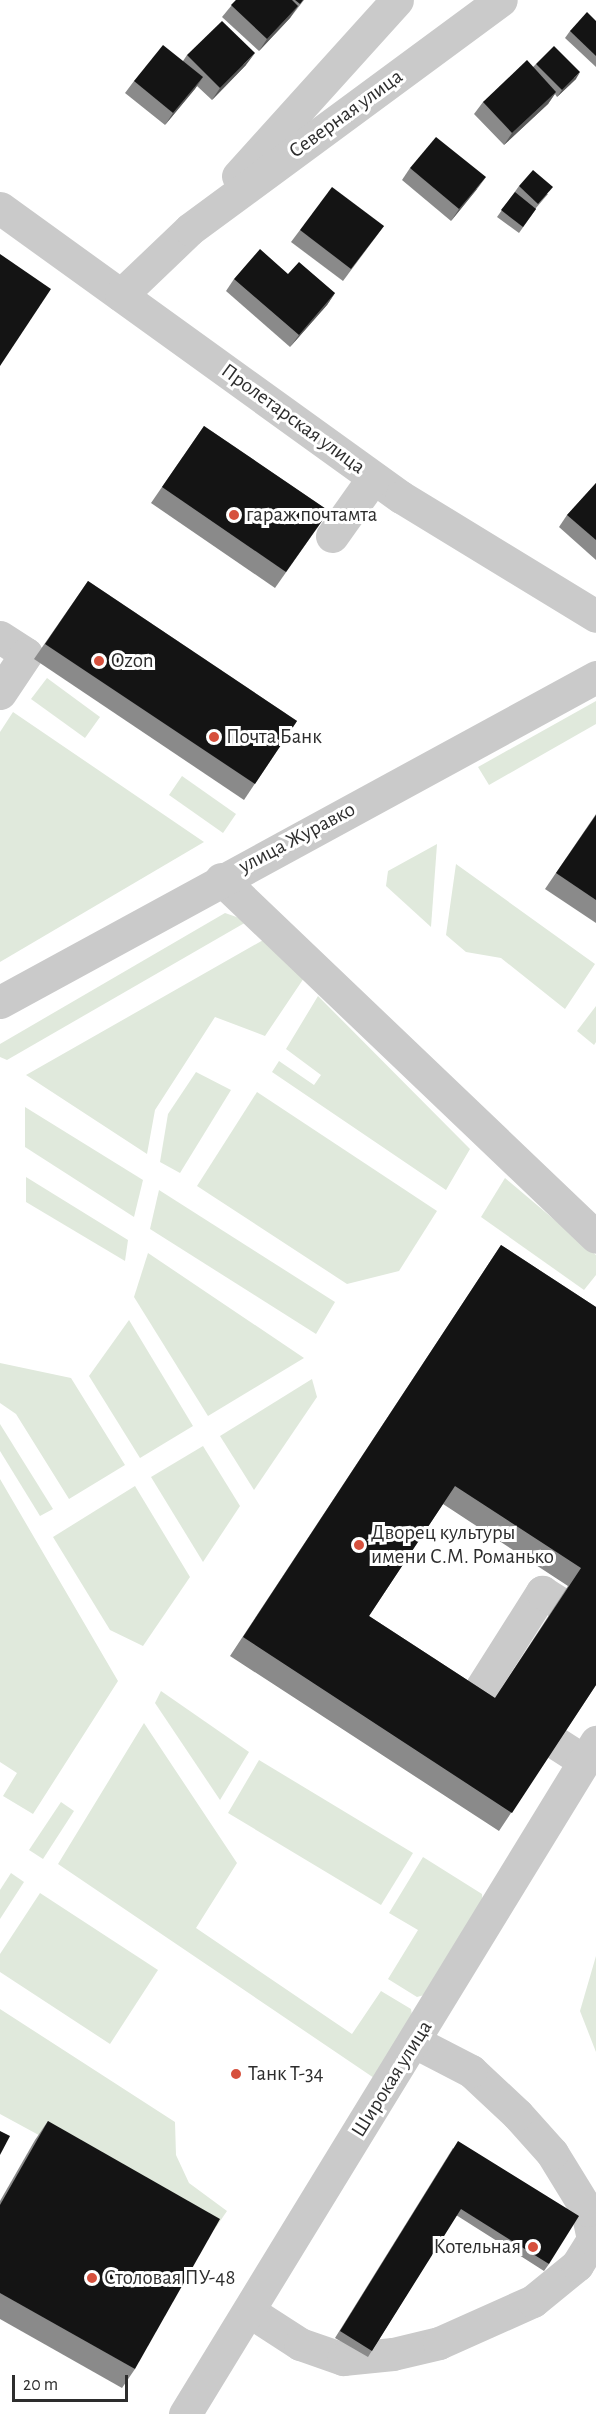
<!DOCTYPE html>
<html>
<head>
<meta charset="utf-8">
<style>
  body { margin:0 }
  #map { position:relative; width:596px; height:2414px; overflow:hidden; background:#fff; font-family:"Alegreya Sans",sans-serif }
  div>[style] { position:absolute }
  .green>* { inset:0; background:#e0e9dc }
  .minor>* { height:33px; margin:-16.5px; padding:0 16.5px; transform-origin:16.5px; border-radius:16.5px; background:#cacaca }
  .wall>* { inset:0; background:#8a8a8a }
  .shaded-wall>* { inset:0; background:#5a5a5a }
  .building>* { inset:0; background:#141414 }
  .dots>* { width:16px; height:16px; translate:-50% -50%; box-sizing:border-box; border:3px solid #fff; border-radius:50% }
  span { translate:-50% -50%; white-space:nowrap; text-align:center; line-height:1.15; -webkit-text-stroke:6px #fff; paint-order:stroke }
  .street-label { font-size:21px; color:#2d2d2d }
  .poi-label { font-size:21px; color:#2d2d2d }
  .left { translate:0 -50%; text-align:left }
  .right { translate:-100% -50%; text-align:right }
  .scale { position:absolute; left:12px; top:2375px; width:116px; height:27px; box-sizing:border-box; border:3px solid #2d2d2d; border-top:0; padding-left:8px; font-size:18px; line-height:21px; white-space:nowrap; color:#2d2d2d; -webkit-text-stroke:4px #fff; paint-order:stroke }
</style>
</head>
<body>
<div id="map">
  <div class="green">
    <i style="clip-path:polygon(47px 678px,100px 717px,85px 738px,31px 699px)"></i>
    <i style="clip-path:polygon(596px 701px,596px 724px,489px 785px,478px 767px)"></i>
    <i style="clip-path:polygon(13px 712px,204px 842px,0 962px,0 732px)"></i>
    <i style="clip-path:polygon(182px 776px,236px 814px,223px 833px,169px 795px)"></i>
    <i style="clip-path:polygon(437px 844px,431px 927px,386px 886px,388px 871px)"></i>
    <i style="clip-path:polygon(456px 864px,595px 964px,565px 1009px,501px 958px,466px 952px,446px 935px)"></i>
    <i style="clip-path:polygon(225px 913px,248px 921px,7px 1060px,0 1057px,0 1044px)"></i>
    <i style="clip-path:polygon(265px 939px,306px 975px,265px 1036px,215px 1017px,155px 1110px,147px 1154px,26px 1075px)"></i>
    <i style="clip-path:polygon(318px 996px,470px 1149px,446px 1190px,272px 1072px,279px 1061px,314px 1085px,321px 1075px,286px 1049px)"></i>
    <i style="clip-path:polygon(596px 1006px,596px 1042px,594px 1045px,577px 1031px)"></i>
    <i style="clip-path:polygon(196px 1072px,231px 1090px,180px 1173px,160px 1162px,168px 1114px)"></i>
    <i style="clip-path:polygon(257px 1092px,437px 1211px,399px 1271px,347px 1284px,197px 1186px)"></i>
    <i style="clip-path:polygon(25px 1107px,143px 1180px,134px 1217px,25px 1147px)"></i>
    <i style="clip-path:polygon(26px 1177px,128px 1240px,125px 1261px,26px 1202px)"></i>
    <i style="clip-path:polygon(505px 1178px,596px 1255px,596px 1275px,584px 1290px,481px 1217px)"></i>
    <i style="clip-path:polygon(159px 1190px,335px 1302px,316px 1334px,150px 1229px)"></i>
    <i style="clip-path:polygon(148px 1253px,304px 1358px,208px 1416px,134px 1297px)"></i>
    <i style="clip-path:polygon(129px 1320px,193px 1426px,140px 1458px,89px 1376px)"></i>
    <i style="clip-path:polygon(0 1363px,71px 1378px,125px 1465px,69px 1499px,16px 1414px,0 1403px)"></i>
    <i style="clip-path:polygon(312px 1379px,317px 1397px,254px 1490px,220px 1436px)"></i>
    <i style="clip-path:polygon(0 1424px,53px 1509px,40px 1516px,0 1451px)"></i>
    <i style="clip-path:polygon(203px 1446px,240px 1506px,203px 1562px,151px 1477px)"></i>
    <i style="clip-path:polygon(0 1479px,118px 1681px,33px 1814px,3px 1796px,17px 1773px,0 1762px)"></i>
    <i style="clip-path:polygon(135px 1486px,190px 1577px,143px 1646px,110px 1630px,53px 1537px)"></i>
    <i style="clip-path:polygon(161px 1691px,249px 1752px,220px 1800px,155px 1703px)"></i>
    <i style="clip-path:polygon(144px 1723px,237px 1863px,196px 1928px,352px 2034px,381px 1991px,411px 2009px,414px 2027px,377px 2080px,58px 1864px)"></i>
    <i style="clip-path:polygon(259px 1760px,413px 1853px,381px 1905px,228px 1813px)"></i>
    <i style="clip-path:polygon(61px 1802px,74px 1811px,43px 1859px,29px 1850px)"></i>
    <i style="clip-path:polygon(423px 1857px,482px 1894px,483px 1910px,435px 1992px,417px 1997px,388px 1979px,418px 1930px,389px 1913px)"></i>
    <i style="clip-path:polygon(11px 1873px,24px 1882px,0 1919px,0 1890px)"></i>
    <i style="clip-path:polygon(40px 1893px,158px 1970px,110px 2044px,0 1972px,0 1954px)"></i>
    <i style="clip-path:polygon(596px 1956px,596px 2052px,580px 2011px)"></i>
    <i style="clip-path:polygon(0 2009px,175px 2122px,176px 2155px,189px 2183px,227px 2211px,214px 2230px,0 2114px)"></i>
  </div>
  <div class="minor">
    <i style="left:238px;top:176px;width:237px;rotate:-47.9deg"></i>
    <i style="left:0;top:208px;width:494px;rotate:35.8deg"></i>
    <i style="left:401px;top:497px;width:228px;rotate:31.4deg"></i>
    <i style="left:121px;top:295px;width:95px;rotate:-43.7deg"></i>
    <i style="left:190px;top:229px;width:386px;rotate:-36.4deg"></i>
    <i style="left:332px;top:536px;width:71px;rotate:-54.7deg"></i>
    <i style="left:0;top:637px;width:31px;rotate:33deg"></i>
    <i style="left:26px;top:654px;width:47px;rotate:123.7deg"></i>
    <i style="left:221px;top:879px;width:518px;rotate:43.67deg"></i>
    <i style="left:0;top:1002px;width:679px;rotate:-28.6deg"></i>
    <i style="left:584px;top:1761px;width:126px;rotate:-147.3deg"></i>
    <i style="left:478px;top:1693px;width:120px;rotate:-57.6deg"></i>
    <i style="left:542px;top:1592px;width:64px;rotate:32.2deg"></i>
    <i style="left:249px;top:2311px;width:61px;rotate:32.9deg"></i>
    <i style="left:300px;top:2344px;width:46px;rotate:19.2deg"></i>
    <i style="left:343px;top:2359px;width:50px;rotate:-5.7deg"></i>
    <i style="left:393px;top:2354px;width:47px;rotate:-13.4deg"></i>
    <i style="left:439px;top:2343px;width:103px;rotate:-24.1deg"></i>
    <i style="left:533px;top:2301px;width:57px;rotate:-39.3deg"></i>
    <i style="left:577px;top:2265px;width:31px;rotate:-58deg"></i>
    <i style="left:593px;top:2239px;width:30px;rotate:-102deg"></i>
    <i style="left:587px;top:2210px;width:67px;rotate:-121.6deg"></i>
    <i style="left:552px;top:2153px;width:52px;rotate:-131.9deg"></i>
    <i style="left:517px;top:2114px;width:63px;rotate:-136.9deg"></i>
    <i style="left:471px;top:2071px;width:63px;rotate:-152.6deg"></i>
    <i style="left:185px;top:2414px;width:788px;rotate:-58.55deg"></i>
  </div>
  <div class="wall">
    <i style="clip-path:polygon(236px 0,304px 0,290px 18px,259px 51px,222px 17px)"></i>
    <i style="clip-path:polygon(596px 21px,596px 67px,565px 38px,570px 31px)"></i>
    <i style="clip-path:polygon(187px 55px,246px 65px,212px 100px,197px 86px,165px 125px,125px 93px,134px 81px,183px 61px)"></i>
    <i style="clip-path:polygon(536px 64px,576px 79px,557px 97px,555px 94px,548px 104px,504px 145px,474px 114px,483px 102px,533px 67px)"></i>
    <i style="clip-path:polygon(410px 168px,477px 189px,451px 221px,402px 180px)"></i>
    <i style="clip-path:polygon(519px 186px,548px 194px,536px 208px,536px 209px,519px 233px,497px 217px)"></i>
    <i style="clip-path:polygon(384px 226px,343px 281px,291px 242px,300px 230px)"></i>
    <i style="clip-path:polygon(288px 274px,335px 293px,327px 305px,290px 347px,226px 291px,234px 279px)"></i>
    <i style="clip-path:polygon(204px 426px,329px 511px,275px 588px,151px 503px)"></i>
    <i style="clip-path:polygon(596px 483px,596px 560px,559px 527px,567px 515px)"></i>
    <i style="clip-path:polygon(88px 581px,297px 721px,244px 800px,34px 659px)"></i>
    <i style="clip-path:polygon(596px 814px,596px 923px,545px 889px)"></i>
    <i style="clip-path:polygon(evenodd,501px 1245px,596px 1307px,596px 1685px,499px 1831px,230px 1656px,501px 1245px,443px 1504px,568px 1586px,495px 1698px,369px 1616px,443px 1504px)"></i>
    <i style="clip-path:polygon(48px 2121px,135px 2369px,122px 2388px,0 2319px,0 2201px,35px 2140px)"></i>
    <i style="clip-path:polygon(453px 2148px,549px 2264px,544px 2271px,456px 2215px,368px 2357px,335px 2338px)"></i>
  </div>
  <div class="shaded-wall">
    <i style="clip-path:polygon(298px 6px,290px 18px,259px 51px,267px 39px)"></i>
    <i style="clip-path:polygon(255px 53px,246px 65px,212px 100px,220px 88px)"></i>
    <i style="clip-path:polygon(580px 72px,576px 79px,557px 97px,562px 90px)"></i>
    <i style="clip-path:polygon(203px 77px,195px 89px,165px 125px,173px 113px)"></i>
    <i style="clip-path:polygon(556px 92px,548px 104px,504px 145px,512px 133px)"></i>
    <i style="clip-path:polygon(486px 177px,477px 189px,451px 221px,459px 209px)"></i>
    <i style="clip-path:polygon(335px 293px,327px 305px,290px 347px,299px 335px)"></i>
  </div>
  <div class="building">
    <i style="clip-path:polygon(236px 0,292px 0,298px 6px,267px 39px,231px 5px)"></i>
    <i style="clip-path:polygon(295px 0,303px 0,300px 4px)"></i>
    <i style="clip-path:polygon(587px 12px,596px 21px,596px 56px,570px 31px)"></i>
    <i style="clip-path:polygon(222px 21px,255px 53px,220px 88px,187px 55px)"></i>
    <i style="clip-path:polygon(163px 45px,203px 77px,173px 113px,134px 81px)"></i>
    <i style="clip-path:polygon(554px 46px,580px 72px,562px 90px,536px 64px)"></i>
    <i style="clip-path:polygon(527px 60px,556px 92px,512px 133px,483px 102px)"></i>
    <i style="clip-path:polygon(436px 137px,486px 177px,459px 209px,410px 168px)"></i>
    <i style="clip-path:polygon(533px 170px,553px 187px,538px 204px,519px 186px)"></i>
    <i style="clip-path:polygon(332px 187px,384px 226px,351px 269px,300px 230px)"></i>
    <i style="clip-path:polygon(515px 192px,536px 209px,523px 227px,501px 210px)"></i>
    <i style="clip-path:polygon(260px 249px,288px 274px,299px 262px,335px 293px,299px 335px,234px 279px)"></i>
    <i style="clip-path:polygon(0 254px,51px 289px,0 366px)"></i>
    <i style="clip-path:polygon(204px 426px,329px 511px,286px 572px,162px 487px)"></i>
    <i style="clip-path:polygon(596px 483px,596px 540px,567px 515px)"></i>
    <i style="clip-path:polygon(88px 581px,297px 721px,255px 784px,45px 644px)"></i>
    <i style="clip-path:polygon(596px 815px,596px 900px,556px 873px)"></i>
    <i style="clip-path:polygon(evenodd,501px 1245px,596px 1307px,596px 1685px,512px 1813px,243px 1637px,501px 1245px,455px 1486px,581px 1568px,495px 1698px,369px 1616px,455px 1486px)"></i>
    <i style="clip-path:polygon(48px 2121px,220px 2219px,135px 2369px,0 2293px,0 2205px)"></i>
    <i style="clip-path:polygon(0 2131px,10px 2136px,0 2155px)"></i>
    <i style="clip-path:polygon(458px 2141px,579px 2216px,549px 2264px,461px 2209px,372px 2351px,340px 2331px)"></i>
  </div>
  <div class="dots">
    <i style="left:234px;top:515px;background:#d6503d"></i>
    <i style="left:99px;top:661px;background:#d6503d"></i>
    <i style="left:214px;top:737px;background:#d6503d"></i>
    <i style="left:359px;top:1545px;background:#d6503d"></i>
    <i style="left:236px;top:2074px;background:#d6503d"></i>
    <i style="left:533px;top:2247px;background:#d6503d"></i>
    <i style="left:92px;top:2278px;background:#d6503d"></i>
  </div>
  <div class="street-label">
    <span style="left:346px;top:114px;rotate:-36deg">Северная улица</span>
    <span style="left:293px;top:419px;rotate:36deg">Пролетарская улица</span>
    <span style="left:297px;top:838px;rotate:-28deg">улица Журавко</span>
    <span style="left:392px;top:2079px;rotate:-58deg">Широкая улица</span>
  </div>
  <div class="poi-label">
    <span class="left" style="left:246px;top:515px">гараж почтамта</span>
    <span class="left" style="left:111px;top:661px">Ozon</span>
    <span class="left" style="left:226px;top:737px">Почта Банк</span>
    <span class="left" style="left:371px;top:1545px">Дворец культуры<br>имени С.М. Романько</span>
    <span class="left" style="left:248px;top:2074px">Танк Т-34</span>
    <span class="right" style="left:521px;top:2247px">Котельная</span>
    <span class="left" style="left:104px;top:2278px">Столовая ПУ-48</span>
  </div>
  <div class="scale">20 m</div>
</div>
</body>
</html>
